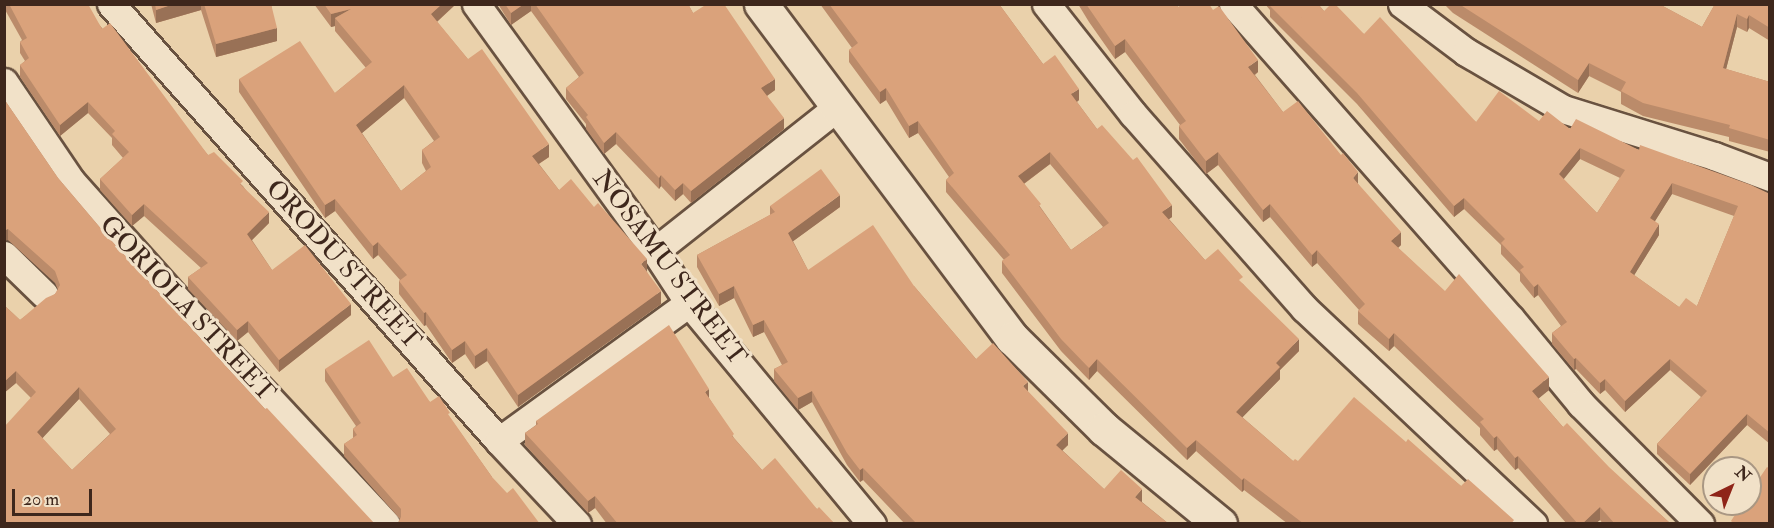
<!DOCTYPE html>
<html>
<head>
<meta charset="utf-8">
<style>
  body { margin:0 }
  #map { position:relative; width:1774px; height:528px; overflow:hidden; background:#ead1ab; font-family:"IM FELL Double Pica",serif }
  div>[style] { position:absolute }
  .roads { filter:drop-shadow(2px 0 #695240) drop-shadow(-2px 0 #695240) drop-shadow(0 2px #695240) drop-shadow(0 -2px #695240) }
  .minor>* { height:27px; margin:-13.5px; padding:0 13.5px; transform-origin:13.5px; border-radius:13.5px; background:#f1e1c8 }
  .tertiary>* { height:33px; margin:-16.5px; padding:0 16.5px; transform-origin:16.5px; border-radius:16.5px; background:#f1e1c8 }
  .wall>* { inset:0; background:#bb8b6a }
  .shaded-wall>* { inset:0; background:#997156 }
  .building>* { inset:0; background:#daa27b }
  span { translate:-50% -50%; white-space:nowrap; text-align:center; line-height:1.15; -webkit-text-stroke:6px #f1e1c8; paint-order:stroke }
  .street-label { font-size:26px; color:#3e271c }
  .frame { position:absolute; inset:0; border:6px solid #3e271c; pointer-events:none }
  .north { position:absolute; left:1702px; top:456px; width:60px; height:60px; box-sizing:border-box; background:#f1e1c8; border:2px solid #a99783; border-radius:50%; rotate:43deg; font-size:16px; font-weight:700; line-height:24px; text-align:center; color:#3e271c }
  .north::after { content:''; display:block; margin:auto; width:21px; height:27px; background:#8f2418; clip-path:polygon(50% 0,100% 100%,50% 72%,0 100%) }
  .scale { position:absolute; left:12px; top:489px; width:80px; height:27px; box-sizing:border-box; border:3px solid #3e271c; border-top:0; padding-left:8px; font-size:18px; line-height:21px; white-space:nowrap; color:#3e271c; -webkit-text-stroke:4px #f1e1c8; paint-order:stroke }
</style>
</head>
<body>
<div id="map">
  <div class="roads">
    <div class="minor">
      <i style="left:111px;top:4px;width:584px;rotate:48.4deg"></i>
      <i style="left:499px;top:441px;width:114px;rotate:46.8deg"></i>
      <i style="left:476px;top:4px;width:305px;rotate:54.1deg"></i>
      <i style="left:655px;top:251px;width:62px;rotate:56.8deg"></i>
      <i style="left:689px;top:303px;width:287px;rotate:50.4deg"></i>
      <i style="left:1046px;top:4px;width:140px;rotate:51.7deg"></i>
      <i style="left:1133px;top:114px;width:259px;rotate:48.6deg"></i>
      <i style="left:1304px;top:308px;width:315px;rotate:43.3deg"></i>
      <i style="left:1233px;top:4px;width:420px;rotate:48.6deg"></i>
      <i style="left:1511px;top:319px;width:110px;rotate:50.5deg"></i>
      <i style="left:1581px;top:404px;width:169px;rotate:45.2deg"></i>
      <i style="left:1402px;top:4px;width:80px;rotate:36.9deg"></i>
      <i style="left:1466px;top:52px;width:113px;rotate:30.4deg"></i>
      <i style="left:1563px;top:109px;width:158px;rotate:17.3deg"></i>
      <i style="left:1714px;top:156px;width:60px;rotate:20.6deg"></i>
      <i style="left:4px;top:82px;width:120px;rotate:55.9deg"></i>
      <i style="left:71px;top:181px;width:165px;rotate:48.2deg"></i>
      <i style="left:181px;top:304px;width:301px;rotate:47deg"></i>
      <i style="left:655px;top:251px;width:231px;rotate:-38.3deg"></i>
      <i style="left:4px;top:255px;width:56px;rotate:44.3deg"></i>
      <i style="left:499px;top:441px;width:235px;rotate:-36deg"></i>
    </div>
    <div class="tertiary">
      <i style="left:761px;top:4px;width:418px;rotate:53.1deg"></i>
      <i style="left:1012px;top:338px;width:129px;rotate:44.7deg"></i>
      <i style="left:1104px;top:429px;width:150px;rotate:39.3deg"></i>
    </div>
  </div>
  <div class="wall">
    <i style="clip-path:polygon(4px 4px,82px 4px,208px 155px,243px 186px,269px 223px,252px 240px,272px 270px,351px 315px,279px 372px,248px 332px,237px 341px,188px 289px,188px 277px,201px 268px,144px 216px,132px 226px,100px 190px,100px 179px,123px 158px,112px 145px,112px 138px,88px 113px,60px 136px,20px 77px,20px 65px,25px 61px,20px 53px,20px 42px,22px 40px,4px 8px)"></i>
    <i style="clip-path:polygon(151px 4px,271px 4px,277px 41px,216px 57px,201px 10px,156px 23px)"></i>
    <i style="clip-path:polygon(evenodd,314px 4px,456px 4px,437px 22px,549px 157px,539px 164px,559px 190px,647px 272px,661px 304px,518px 407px,487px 361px,475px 369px,465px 354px,452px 363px,426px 325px,424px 326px,399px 294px,399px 281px,400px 280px,378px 255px,373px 259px,335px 211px,325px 218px,239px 92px,239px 79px,335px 93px,366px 68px,335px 31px,335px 26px,331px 27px,314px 4px,404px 98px,434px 141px,422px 150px,422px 163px,426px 171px,401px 191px,362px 133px,404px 98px)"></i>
    <i style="clip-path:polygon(498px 4px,688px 4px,693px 13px,775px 90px,767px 96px,784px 129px,691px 203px,683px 194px,675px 201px,661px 186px,659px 189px,616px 144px,604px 154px,586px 129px,586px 124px,566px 99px,566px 88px,579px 77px,531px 11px,511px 25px)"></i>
    <i style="clip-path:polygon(evenodd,820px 4px,999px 4px,1043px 64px,1079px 100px,1077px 102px,1097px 129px,1172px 217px,1169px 219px,1205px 260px,1243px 284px,1299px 351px,1280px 370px,1280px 379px,1242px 417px,1293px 461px,1298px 461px,1406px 442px,1461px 486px,1514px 524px,1288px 524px,1244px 490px,1242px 492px,1196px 451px,1187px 460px,1097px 371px,1089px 380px,1061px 351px,1002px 273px,1002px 261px,1004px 260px,946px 192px,946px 180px,949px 177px,918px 133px,909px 138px,886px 100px,880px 104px,849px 62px,849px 50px,852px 48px,820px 4px,1050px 164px,1103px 227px,1071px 250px,1024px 184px,1050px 164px)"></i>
    <i style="clip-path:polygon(1078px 4px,1176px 4px,1178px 7px,1258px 72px,1255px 75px,1283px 112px,1358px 184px,1401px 245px,1398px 248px,1549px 390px,1538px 398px,1563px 427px,1671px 524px,1603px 524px,1600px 520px,1595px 524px,1567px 524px,1518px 468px,1515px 470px,1497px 449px,1494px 451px,1480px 435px,1480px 428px,1394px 346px,1389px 351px,1358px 324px,1358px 311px,1359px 310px,1317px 263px,1312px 267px,1270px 217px,1263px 222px,1218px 165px,1206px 174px,1179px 139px,1179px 126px,1180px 125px,1125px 52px,1115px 59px,1089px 22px)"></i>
    <i style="clip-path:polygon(evenodd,1265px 4px,1318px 4px,1324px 11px,1364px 34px,1476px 122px,1539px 121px,1639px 150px,1770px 194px,1770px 444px,1747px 425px,1690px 485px,1657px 454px,1657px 444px,1701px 397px,1670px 370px,1625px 412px,1605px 390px,1600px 394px,1576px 369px,1574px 370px,1552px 344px,1552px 333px,1561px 326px,1538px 295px,1534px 298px,1520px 281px,1520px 274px,1501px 254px,1501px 245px,1464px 209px,1454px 217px,1357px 104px,1270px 17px,1270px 10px,1265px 4px,1580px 159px,1620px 178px,1597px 213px,1563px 179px,1580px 159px,1265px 4px,1672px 194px,1734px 216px,1697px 306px,1679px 307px,1634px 275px,1659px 235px,1655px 221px,1672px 194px)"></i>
    <i style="clip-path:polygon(1444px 4px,1659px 4px,1702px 27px,1715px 4px,1770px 4px,1770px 41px,1749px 28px,1747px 32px,1737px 27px,1726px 69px,1770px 82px,1770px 152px,1729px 141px,1729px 137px,1643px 116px,1621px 104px,1621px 92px,1589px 76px,1578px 93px,1453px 13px)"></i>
    <i style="clip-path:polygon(evenodd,4px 99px,58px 178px,108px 237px,265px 409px,4px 524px,31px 398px,16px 383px,4px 393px,4px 305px,20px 320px,55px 294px,58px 290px,55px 283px,8px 240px,4px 99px,79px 399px,110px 434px,72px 470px,42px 438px,79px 399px)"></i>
    <i style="clip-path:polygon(770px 206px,840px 207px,793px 241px,808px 270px,914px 286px,976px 359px,1028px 392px,1068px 445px,1062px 450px,1104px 489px,1142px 501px,1142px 502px,1169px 524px,905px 524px,863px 480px,860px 482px,847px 465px,812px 402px,798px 410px,774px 381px,774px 369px,782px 365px,764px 332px,753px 337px,734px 298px,719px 306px,697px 267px,697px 255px,770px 215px)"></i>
    <i style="clip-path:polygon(325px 369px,393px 377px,430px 402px,450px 418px,492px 477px,400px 519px,344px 456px,344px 444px,353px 438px,353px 429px,356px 426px,325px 381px)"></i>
    <i style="clip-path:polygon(709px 398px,734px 438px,762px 470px,817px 509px,835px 524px,607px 524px,595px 508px,588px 513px,525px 445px,525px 433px,536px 425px,536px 421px)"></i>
  </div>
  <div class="shaded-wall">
    <i style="clip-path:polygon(174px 4px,201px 4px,201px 10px,156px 23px,156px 10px)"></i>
    <i style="clip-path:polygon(442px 4px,456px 4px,431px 27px,431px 14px)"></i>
    <i style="clip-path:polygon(524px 4px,531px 4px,531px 11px,511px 25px,511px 13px)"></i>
    <i style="clip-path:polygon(351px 9px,335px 18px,335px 26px,331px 27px,331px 14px)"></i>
    <i style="clip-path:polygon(1737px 14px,1737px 27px,1723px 81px,1723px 68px)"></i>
    <i style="clip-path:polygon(1749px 15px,1749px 28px,1747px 32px,1747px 19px)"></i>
    <i style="clip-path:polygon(277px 28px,277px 41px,216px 57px,216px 44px)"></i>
    <i style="clip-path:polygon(1125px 39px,1125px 52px,1115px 59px,1115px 46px)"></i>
    <i style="clip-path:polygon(1258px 60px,1258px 72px,1248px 79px,1248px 67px)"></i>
    <i style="clip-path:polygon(1589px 63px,1589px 76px,1578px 93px,1578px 80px)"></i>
    <i style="clip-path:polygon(775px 79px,775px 90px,761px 100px,761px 88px)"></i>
    <i style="clip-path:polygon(404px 85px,404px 98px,356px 138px,356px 125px)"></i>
    <i style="clip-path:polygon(886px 88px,886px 100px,880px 104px,880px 92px)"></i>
    <i style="clip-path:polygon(1079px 89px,1079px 100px,1071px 106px,1071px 94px)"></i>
    <i style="clip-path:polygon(88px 102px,88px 113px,60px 136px,60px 125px)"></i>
    <i style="clip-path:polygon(784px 118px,784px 129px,691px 203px,691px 191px)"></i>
    <i style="clip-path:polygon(918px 121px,918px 133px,909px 138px,909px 126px)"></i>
    <i style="clip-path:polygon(616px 132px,616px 144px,604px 154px,604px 143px)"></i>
    <i style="clip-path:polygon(549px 144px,549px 157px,532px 168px,532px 156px)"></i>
    <i style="clip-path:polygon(1580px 148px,1580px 159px,1559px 185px,1559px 174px)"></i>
    <i style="clip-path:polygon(1050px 152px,1050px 164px,1018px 188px,1018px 176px)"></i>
    <i style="clip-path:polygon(1218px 152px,1218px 165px,1206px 174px,1206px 161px)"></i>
    <i style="clip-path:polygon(1358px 172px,1358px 185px,1353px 178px)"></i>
    <i style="clip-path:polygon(661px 175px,661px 186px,659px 189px,659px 178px)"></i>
    <i style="clip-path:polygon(683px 183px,683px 194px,675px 201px,675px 190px)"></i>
    <i style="clip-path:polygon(1672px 183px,1672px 194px,1650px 229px,1650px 218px)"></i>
    <i style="clip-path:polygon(840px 195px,840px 207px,788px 245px,788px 233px)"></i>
    <i style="clip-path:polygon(1464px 198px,1464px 209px,1454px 217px,1454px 206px)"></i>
    <i style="clip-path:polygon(335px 199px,335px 211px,325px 218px,325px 205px)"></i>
    <i style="clip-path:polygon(144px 204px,144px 216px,132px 226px,132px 215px)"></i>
    <i style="clip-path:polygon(1270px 204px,1270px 217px,1263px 222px,1263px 210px)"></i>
    <i style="clip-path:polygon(1172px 205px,1172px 217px,1162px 224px,1162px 212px)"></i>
    <i style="clip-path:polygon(269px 212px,269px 223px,247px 245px,247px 234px)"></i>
    <i style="clip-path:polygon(1659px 224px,1659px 235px,1630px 282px,1630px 272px)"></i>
    <i style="clip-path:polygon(8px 229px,8px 240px,4px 241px,4px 230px)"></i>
    <i style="clip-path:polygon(1401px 232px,1401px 245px,1391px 254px,1391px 241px)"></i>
    <i style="clip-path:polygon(378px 242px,378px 255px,373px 259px,373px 246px)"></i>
    <i style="clip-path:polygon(1317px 250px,1317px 263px,1312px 267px,1312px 255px)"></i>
    <i style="clip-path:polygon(647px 259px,647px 272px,641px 264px)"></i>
    <i style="clip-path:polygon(1538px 284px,1538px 295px,1534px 298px,1534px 287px)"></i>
    <i style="clip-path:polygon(734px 286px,734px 298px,719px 306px,719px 294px)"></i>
    <i style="clip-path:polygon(661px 291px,661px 304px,518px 407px,518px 395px)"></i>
    <i style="clip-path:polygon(351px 304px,351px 315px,279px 372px,279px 360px)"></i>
    <i style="clip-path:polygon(426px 312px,426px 325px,424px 326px,424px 313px)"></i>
    <i style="clip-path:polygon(764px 320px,764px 332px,753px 337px,753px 325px)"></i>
    <i style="clip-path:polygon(248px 321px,248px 332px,237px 341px,237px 330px)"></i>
    <i style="clip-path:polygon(1394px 333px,1394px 346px,1389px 351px,1389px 339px)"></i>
    <i style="clip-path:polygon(1299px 339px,1299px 351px,1280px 370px,1280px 379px,1236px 424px,1236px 412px,1276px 363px)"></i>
    <i style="clip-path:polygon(465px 341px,465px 354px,452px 363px,452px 350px)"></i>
    <i style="clip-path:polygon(487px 348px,487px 361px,475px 369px,475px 356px)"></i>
    <i style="clip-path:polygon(1576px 358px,1576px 369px,1574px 370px,1574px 359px)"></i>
    <i style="clip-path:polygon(1097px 359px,1097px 371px,1089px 380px,1089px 368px)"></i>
    <i style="clip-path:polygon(1670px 359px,1670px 370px,1625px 412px,1625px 401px)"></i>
    <i style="clip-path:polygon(16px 371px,16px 383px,4px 393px,4px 382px)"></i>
    <i style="clip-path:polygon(1549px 377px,1549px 390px,1532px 404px,1532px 391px)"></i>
    <i style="clip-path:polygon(1605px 379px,1605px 390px,1600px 394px,1600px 383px)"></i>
    <i style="clip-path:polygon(1028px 382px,1028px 394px,1023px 386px)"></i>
    <i style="clip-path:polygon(79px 387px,79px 399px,37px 444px,37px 432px)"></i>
    <i style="clip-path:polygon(709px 389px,709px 402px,705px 392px)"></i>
    <i style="clip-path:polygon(812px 391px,812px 402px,798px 410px,798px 398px)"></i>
    <i style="clip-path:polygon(1747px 414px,1747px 425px,1690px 485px,1690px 474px)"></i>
    <i style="clip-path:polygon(1068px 433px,1068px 445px,1056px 457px,1056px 445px)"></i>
    <i style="clip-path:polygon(1497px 436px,1497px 449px,1494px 451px,1494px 438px)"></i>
    <i style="clip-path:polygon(1196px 440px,1196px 451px,1187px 460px,1187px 448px)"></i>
    <i style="clip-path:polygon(1518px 456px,1518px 468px,1515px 470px,1515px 458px)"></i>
    <i style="clip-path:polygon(863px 468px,863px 480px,860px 482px,860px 470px)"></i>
    <i style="clip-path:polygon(1244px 478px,1244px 490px,1242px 492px,1242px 480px)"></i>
    <i style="clip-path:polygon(1142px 489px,1142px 501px,1135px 509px,1135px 497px)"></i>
    <i style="clip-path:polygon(595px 496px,595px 508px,588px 513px,588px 501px)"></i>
    <i style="clip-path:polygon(1600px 507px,1600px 520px,1595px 524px,1582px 524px)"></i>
  </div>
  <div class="building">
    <i style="clip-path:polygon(9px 4px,82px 4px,83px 5px,88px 4px,102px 29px,110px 23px,208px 155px,214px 152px,243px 181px,240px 184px,269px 212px,247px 234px,272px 270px,305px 245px,351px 304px,279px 360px,248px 321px,237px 330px,188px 277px,208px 263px,144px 204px,132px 215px,100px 179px,129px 152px,112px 134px,115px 131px,88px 102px,60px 125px,20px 65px,29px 58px,20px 42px,27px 38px)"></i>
    <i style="clip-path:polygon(155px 4px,174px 4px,156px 10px)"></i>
    <i style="clip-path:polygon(204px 4px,271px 4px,277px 28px,216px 44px)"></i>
    <i style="clip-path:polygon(evenodd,324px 4px,442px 4px,431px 14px,468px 59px,482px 49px,549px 144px,532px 156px,559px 190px,571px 179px,594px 207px,598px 203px,647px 259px,641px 264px,661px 291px,518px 395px,487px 348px,475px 356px,465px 341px,452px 350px,426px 312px,424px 313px,399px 281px,407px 275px,378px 242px,373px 246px,335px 199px,325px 205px,239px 79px,300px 41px,335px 93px,372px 62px,335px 18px,351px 9px,331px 14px,324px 4px,404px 85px,440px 137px,422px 150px,431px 167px,401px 191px,356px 125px,404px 85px)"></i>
    <i style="clip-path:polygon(505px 4px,524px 4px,511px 13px)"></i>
    <i style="clip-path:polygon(535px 4px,688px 4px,693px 13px,707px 4px,724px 4px,775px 79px,761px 88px,784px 118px,691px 191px,683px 183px,675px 190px,661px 175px,659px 178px,616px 132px,604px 143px,586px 117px,588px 115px,566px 88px,584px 73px)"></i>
    <i style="clip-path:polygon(evenodd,829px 4px,999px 4px,1043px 64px,1055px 55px,1079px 89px,1071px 94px,1097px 129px,1102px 125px,1133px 160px,1137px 157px,1172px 205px,1162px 212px,1205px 260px,1218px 249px,1243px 277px,1239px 280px,1299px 339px,1276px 363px,1280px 367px,1236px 412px,1293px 461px,1295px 459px,1298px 461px,1354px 397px,1406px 442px,1408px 439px,1461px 486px,1468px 479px,1514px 520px,1511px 524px,1304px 524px,1244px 478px,1242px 480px,1196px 440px,1187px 448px,1097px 359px,1089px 368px,1061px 339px,1002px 261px,1010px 255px,946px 180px,954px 173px,918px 121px,909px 126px,886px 88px,880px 92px,849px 50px,858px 43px,829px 4px,1050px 152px,1109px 223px,1071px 250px,1039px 206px,1041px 204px,1018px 176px,1050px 152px)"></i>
    <i style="clip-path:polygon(1086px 4px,1176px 4px,1178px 7px,1183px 4px,1209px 4px,1213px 10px,1219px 6px,1258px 60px,1248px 67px,1283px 112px,1298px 101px,1341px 155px,1343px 153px,1358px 172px,1353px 178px,1401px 232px,1391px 241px,1445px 291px,1459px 274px,1549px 377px,1532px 391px,1563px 427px,1567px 423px,1609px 467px,1671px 524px,1615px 524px,1600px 507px,1582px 524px,1578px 524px,1518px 456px,1515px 458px,1497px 436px,1494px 438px,1480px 422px,1484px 419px,1394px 333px,1389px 339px,1358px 311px,1365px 304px,1317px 250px,1312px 255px,1270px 204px,1263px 210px,1218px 152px,1206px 161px,1179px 126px,1186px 121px,1125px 39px,1115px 46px)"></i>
    <i style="clip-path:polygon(evenodd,1272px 4px,1318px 4px,1324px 11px,1331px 4px,1335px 4px,1364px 34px,1380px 17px,1476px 122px,1499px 91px,1539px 121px,1547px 111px,1570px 129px,1576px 119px,1639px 150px,1640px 145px,1751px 185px,1770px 194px,1770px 433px,1747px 414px,1690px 474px,1657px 444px,1707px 391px,1670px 359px,1625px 401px,1605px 379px,1600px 383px,1576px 358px,1574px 359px,1552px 333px,1567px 322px,1538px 284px,1534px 287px,1520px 270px,1524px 267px,1501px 243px,1505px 239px,1464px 198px,1454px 206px,1357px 93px,1270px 6px,1272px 4px,1580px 148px,1625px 170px,1597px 213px,1559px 174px,1580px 148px,1272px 4px,1672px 183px,1738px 206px,1697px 306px,1686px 298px,1679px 307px,1630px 272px,1659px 224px,1650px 218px,1672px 183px)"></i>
    <i style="clip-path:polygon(1459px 4px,1659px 4px,1702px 27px,1715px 4px,1770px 4px,1770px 28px,1749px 15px,1747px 19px,1737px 14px,1723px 68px,1770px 82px,1770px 140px,1729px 128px,1730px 125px,1643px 103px,1621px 91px,1626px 82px,1589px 63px,1578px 80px)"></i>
    <i style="clip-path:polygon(evenodd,4px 99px,58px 178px,108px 237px,265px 409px,267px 408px,375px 524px,4px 524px,4px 427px,36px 392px,16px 371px,4px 382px,4px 305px,20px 320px,46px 298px,55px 294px,60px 285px,55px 271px,8px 229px,4px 230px,4px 99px,79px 387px,116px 429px,72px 470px,37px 432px,79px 387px)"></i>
    <i style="clip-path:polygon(821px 169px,840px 195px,788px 233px,808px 270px,873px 225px,914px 286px,976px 359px,993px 343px,1028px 382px,1023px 386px,1068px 433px,1056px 445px,1104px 489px,1121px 470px,1142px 489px,1135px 497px,1169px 524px,915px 524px,916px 523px,863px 468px,860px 470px,847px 453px,812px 391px,798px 398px,774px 369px,788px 362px,764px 320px,753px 325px,734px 286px,719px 294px,697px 255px,775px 212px,770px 206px)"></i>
    <i style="clip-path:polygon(669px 325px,709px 389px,705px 392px,734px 434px,732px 436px,762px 470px,775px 458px,817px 509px,819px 507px,835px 524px,618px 524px,595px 496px,588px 501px,525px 433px,538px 424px,536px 421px)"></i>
    <i style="clip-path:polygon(369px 340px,393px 377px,407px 368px,430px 402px,439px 396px,450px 413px,448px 414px,492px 477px,507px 493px,513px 488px,540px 524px,397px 524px,401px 517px,401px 509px,344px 444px,357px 435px,353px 429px,361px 423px,325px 369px)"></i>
    <i style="clip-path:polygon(1767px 467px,1770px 469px,1770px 524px,1734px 524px,1731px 521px,1742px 504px,1750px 504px,1750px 492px)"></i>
  </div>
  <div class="street-label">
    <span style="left:343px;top:265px;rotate:48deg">ORODU STREET</span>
    <span style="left:669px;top:268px;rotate:53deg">NOSAMU STREET</span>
    <span style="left:187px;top:309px;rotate:47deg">GORIOLA STREET</span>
  </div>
  <div class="frame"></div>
  <div class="north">N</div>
  <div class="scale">20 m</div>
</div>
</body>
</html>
